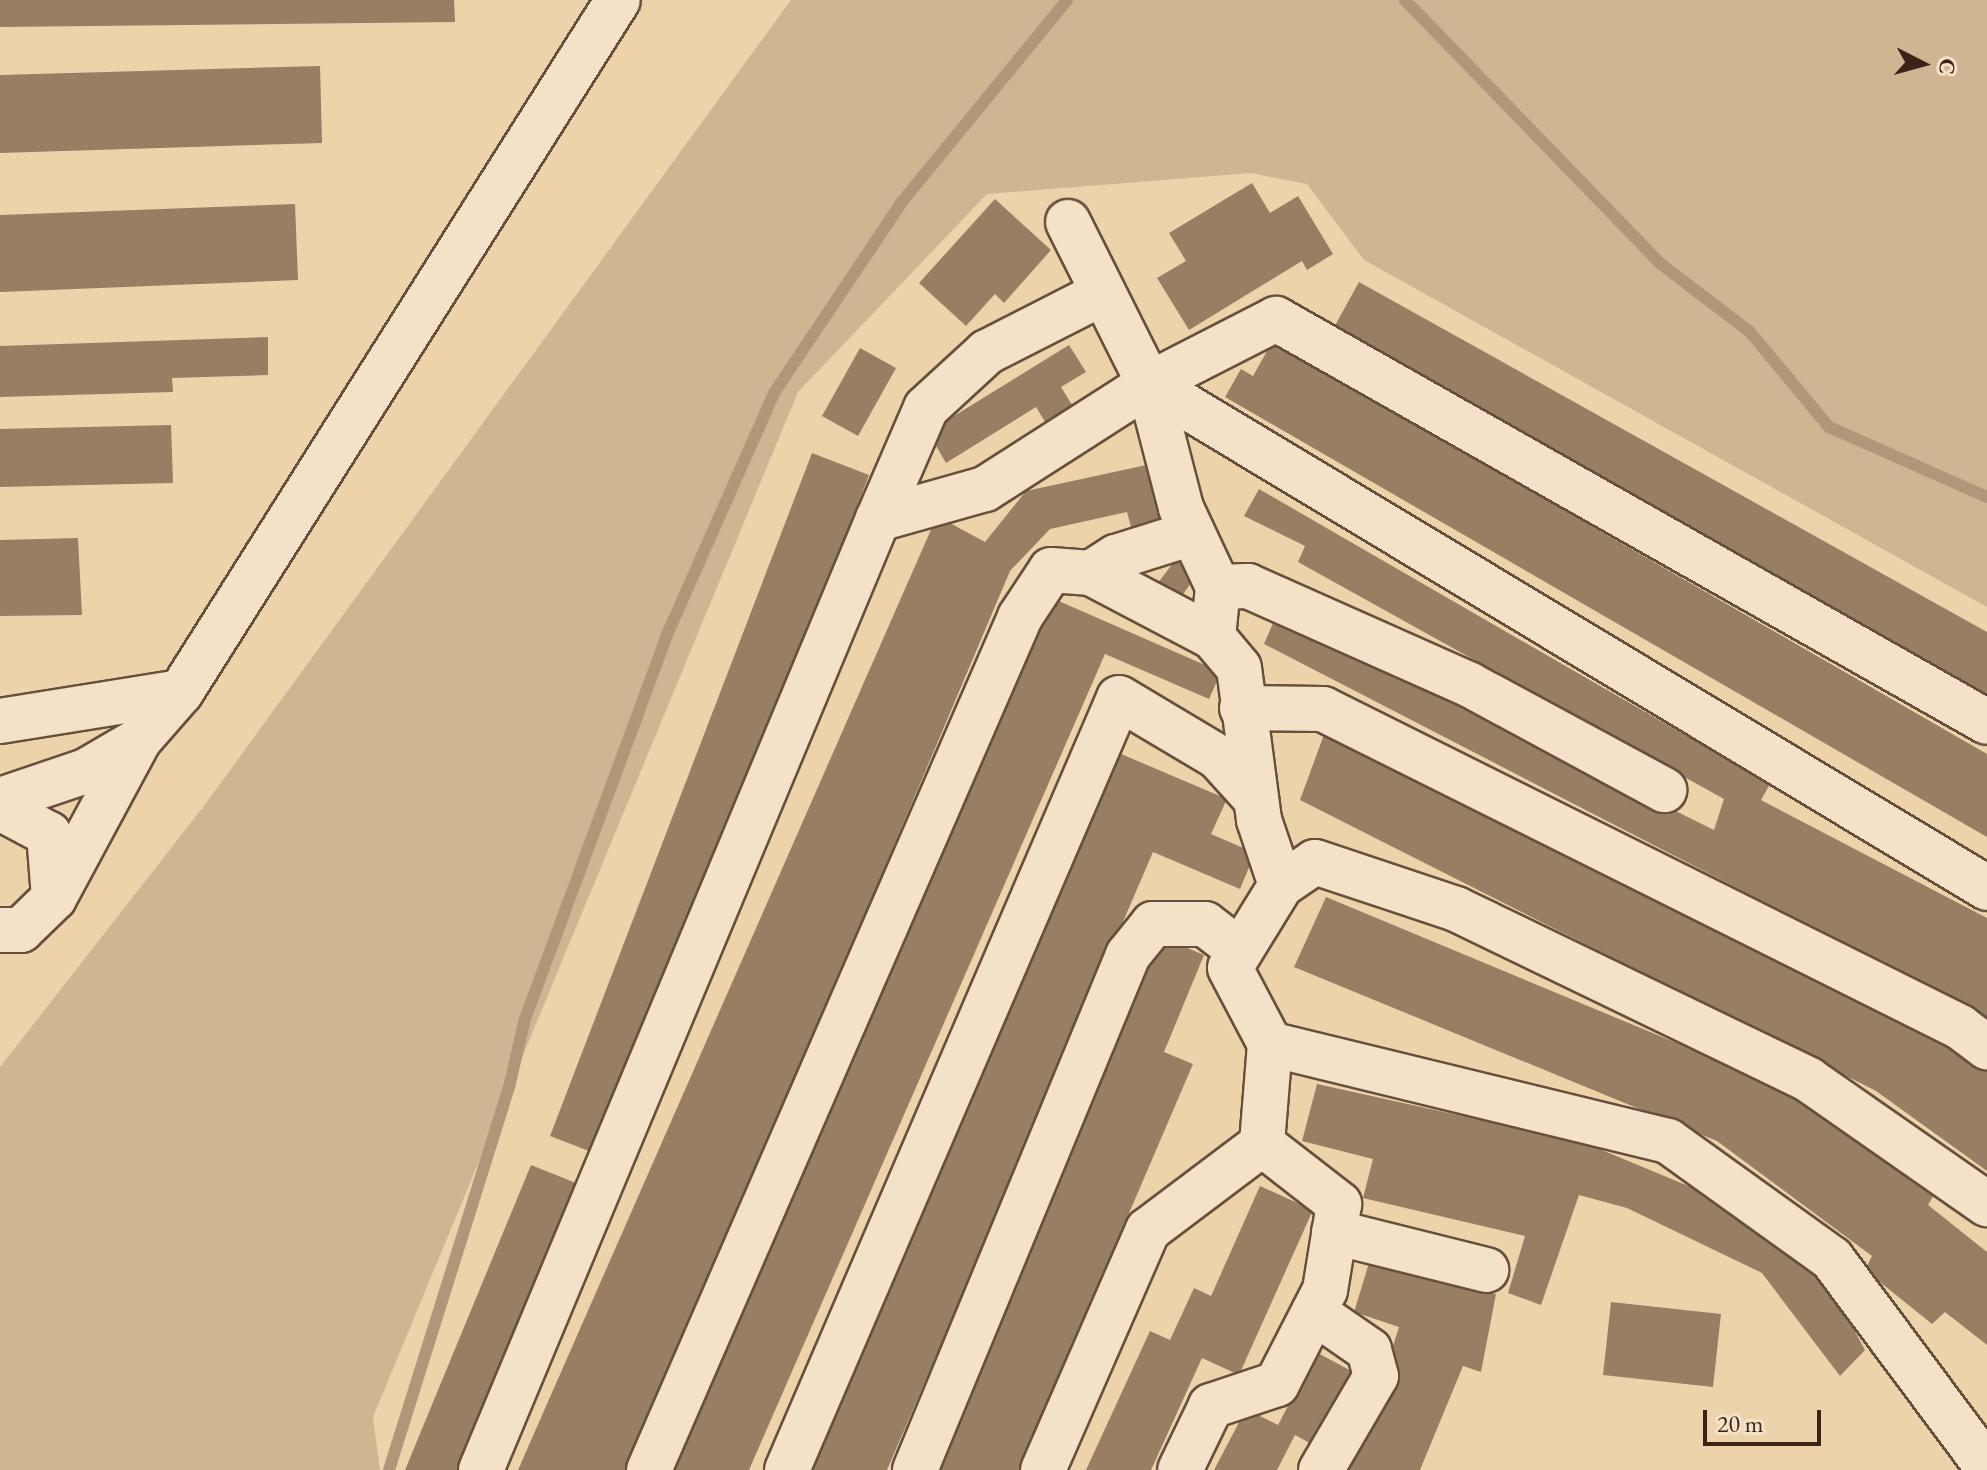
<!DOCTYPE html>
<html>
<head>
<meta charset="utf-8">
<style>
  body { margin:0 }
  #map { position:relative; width:1987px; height:1470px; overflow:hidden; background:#edd3aa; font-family:"EB Garamond",serif }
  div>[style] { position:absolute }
  .green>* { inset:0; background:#cfb591 }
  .stream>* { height:12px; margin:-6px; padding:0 6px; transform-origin:6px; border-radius:6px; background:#b09779 }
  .building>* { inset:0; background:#987f64 }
  .roads { filter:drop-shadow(2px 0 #684f3d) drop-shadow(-2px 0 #684f3d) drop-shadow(0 2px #684f3d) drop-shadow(0 -2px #684f3d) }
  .minor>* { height:44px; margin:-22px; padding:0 22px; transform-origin:22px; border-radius:22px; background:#f3e2c8 }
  span { translate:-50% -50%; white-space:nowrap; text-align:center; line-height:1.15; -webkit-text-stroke:8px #f3e2c8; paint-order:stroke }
  .north { position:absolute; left:1883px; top:24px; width:80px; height:80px; -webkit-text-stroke:6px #f3e2c8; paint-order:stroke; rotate:96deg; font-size:22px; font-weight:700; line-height:32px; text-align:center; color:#3b2319 }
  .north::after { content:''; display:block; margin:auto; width:28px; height:36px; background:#3b2319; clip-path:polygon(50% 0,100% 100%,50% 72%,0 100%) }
  .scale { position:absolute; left:1703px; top:1410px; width:118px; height:36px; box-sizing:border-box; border:4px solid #3b2319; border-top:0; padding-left:10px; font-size:24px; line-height:28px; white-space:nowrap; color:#3b2319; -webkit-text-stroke:6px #f3e2c8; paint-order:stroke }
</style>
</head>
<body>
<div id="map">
  <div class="green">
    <i style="clip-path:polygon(791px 0,1987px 0,1987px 607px,1364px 260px,1307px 184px,1251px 173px,987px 194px,798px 392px,373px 1417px,380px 1470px,0 1470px,0 1067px,204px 806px)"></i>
  </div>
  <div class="stream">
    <i style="left:1405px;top:0;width:368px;rotate:45.9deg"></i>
    <i style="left:1661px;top:264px;width:112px;rotate:37.4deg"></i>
    <i style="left:1750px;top:332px;width:124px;rotate:50.3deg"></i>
    <i style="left:1829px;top:427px;width:173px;rotate:23.9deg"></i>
    <i style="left:389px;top:1470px;width:405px;rotate:-72.6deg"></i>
    <i style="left:510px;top:1083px;width:66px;rotate:-76.8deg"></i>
    <i style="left:525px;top:1019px;width:407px;rotate:-69.7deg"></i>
    <i style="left:666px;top:637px;width:267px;rotate:-66.1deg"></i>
    <i style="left:774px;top:393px;width:229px;rotate:-56.2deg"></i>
    <i style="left:901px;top:203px;width:262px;rotate:-50.7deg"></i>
  </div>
  <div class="building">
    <i style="clip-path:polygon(0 0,454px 0,455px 22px,0 27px)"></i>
    <i style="clip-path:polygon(320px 66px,322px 143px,0 153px,0 75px)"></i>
    <i style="clip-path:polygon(1252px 183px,1270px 213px,1298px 196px,1333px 254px,1307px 270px,1302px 261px,1189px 330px,1157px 278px,1186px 261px,1169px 233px)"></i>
    <i style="clip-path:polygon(995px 199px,1051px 250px,1004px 303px,995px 294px,966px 326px,919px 283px)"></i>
    <i style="clip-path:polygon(295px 204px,298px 280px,0 292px,0 215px)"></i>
    <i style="clip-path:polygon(1359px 282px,1987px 632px,1987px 695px,1332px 331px)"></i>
    <i style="clip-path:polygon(268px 337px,268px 375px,172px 378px,173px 392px,0 397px,0 346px)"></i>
    <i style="clip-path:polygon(1272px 342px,1987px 754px,1987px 837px,1225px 397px,1241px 369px,1253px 376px)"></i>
    <i style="clip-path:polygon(1069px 345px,1086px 372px,1061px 387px,1077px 413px,1050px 430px,1036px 407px,946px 463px,928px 432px)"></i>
    <i style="clip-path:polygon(860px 348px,896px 368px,858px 436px,822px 416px)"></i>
    <i style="clip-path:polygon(171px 425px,173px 483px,0 487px,0 429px)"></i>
    <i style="clip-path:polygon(812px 453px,869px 475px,607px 1158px,550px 1136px)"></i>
    <i style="clip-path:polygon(1151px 464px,1161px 525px,1132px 531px,1127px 512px,1050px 529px,1010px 571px,630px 1470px,518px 1470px,937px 516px,985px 542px,1026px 491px)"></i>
    <i style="clip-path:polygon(1259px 489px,1770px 784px,1761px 800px,1987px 918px,1987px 1017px,1264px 644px,1277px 614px,1714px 830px,1724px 799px,1298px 562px,1305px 546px,1244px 516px)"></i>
    <i style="clip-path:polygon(78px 538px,82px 615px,0 616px,0 540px)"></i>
    <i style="clip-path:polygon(1183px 550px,1204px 565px,1176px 604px,1154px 588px)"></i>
    <i style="clip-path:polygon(1045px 595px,1221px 672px,1209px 699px,1105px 654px,749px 1470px,663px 1470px)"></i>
    <i style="clip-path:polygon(1326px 729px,1987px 1066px,1987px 1171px,1876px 1091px,1300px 800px)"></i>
    <i style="clip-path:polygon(1114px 751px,1227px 799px,1211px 834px,1255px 853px,1240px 889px,1153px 852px,887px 1470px,804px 1470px)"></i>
    <i style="clip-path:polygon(1326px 897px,1768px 1081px,1935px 1193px,1928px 1205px,1987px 1252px,1987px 1345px,1945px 1312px,1932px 1324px,1865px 1270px,1872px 1256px,1717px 1141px,1294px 967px)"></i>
    <i style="clip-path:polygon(1159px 936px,1204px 955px,1164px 1052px,1193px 1064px,1019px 1470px,930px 1470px)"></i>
    <i style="clip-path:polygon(1317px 1084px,1585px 1143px,1698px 1190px,1768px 1233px,1827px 1280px,1865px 1350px,1840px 1376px,1762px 1273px,1627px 1208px,1579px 1195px,1541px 1305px,1508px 1293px,1525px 1236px,1363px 1198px,1373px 1159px,1302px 1141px)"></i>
    <i style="clip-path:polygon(531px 1165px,581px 1185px,463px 1470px,405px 1470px)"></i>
    <i style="clip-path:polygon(1260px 1186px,1313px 1210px,1239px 1375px,1202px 1358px,1151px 1470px,1086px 1470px,1150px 1331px,1170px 1340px,1194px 1288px,1211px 1296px)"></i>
    <i style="clip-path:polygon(1369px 1263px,1496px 1294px,1481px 1372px,1463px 1366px,1420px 1470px,1345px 1470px,1375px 1402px,1399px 1327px,1354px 1312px)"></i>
    <i style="clip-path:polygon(1611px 1302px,1721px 1314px,1713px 1387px,1603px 1375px)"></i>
    <i style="clip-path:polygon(1316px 1352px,1357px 1374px,1319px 1448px,1295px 1435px,1277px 1470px,1214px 1470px,1246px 1409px,1278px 1425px)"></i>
  </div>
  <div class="roads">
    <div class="minor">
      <i style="left:1068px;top:222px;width:181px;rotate:63.4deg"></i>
      <i style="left:1149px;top:384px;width:128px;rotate:75.5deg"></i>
      <i style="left:1181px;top:508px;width:87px;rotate:64.9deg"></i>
      <i style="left:1218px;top:587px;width:50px;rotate:95.7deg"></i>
      <i style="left:1213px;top:637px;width:40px;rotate:50deg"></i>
      <i style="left:1239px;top:668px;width:153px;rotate:82.5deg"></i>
      <i style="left:1259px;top:820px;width:69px;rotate:71.3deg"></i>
      <i style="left:1281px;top:885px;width:97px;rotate:121.6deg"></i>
      <i style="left:1230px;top:968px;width:86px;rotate:62.2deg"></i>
      <i style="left:1270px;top:1044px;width:100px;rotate:94.6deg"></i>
      <i style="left:1262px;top:1144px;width:98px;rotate:37.9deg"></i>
      <i style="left:1339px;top:1204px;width:87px;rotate:99.2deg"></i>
      <i style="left:1325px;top:1290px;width:106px;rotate:117.1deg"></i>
      <i style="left:1277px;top:1384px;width:70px;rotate:161.6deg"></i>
      <i style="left:1211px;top:1406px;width:71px;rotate:115.8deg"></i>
      <i style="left:1149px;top:384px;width:143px;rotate:-27.1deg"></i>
      <i style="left:1276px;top:319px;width:817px;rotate:29.54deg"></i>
      <i style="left:878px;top:519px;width:121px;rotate:-66.6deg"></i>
      <i style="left:926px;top:408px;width:83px;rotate:-42.6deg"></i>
      <i style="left:987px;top:352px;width:128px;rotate:-27deg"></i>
      <i style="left:1091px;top:573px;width:30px;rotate:-33deg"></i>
      <i style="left:1116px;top:557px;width:80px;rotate:-17.5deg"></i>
      <i style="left:1218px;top:587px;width:30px;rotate:-2deg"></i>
      <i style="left:1248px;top:586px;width:243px;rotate:24deg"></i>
      <i style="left:1470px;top:685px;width:221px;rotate:28.4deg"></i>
      <i style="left:1242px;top:708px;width:81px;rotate:0.7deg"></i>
      <i style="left:1323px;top:709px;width:712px;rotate:26.53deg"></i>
      <i style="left:1960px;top:1027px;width:34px;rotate:37deg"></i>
      <i style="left:0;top:721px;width:183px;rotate:-9.1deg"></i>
      <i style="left:0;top:800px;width:91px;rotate:-18.6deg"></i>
      <i style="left:86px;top:771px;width:61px;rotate:-30.3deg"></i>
      <i style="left:0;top:808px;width:55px;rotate:28deg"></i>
      <i style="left:49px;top:834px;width:64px;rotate:85.5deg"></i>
      <i style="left:54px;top:898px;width:46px;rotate:135.9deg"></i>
      <i style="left:21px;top:930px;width:21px;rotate:180deg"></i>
      <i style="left:1281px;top:885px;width:41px;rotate:-34.1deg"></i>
      <i style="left:1315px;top:862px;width:149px;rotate:18.4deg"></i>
      <i style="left:1456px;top:909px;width:392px;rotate:25.8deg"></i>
      <i style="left:1809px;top:1080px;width:217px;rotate:34.9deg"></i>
      <i style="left:54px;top:898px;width:179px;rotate:-61.7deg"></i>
      <i style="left:139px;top:740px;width:64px;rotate:-48.8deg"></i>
      <i style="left:181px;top:692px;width:818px;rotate:-57.73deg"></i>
      <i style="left:1270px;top:1044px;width:410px;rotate:13.7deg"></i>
      <i style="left:1668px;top:1141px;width:202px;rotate:35.7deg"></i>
      <i style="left:1832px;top:1259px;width:259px;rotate:53.3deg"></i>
      <i style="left:1334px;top:1232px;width:157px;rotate:14deg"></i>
      <i style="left:1314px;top:1312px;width:67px;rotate:34.6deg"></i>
      <i style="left:1369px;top:1350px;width:27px;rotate:75deg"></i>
      <i style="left:1376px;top:1376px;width:109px;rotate:120.3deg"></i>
      <i style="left:481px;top:1470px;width:1031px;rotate:-67.34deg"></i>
      <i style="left:878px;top:519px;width:111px;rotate:-15.7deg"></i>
      <i style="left:985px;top:489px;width:195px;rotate:-32.6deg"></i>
      <i style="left:1149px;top:384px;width:978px;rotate:31.02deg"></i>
      <i style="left:649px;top:1470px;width:930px;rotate:-66.49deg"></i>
      <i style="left:1020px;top:617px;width:56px;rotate:-56.6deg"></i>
      <i style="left:1051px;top:570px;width:40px;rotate:4.3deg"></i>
      <i style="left:1091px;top:573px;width:138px;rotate:27.7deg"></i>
      <i style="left:787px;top:1470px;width:840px;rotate:-66.73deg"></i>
      <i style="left:1119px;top:698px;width:115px;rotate:30.8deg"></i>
      <i style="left:1218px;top:757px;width:57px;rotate:47.9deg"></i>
      <i style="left:915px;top:1470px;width:557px;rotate:-67.53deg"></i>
      <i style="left:1128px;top:955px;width:40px;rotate:-51deg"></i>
      <i style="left:1153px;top:924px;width:52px"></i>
      <i style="left:1205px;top:924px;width:44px;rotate:37.6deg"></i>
      <i style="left:1043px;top:1470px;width:262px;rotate:-66.4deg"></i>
      <i style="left:1148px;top:1230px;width:143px;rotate:-37deg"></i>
    </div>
  </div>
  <div class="north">С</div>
  <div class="scale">20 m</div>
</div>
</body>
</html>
